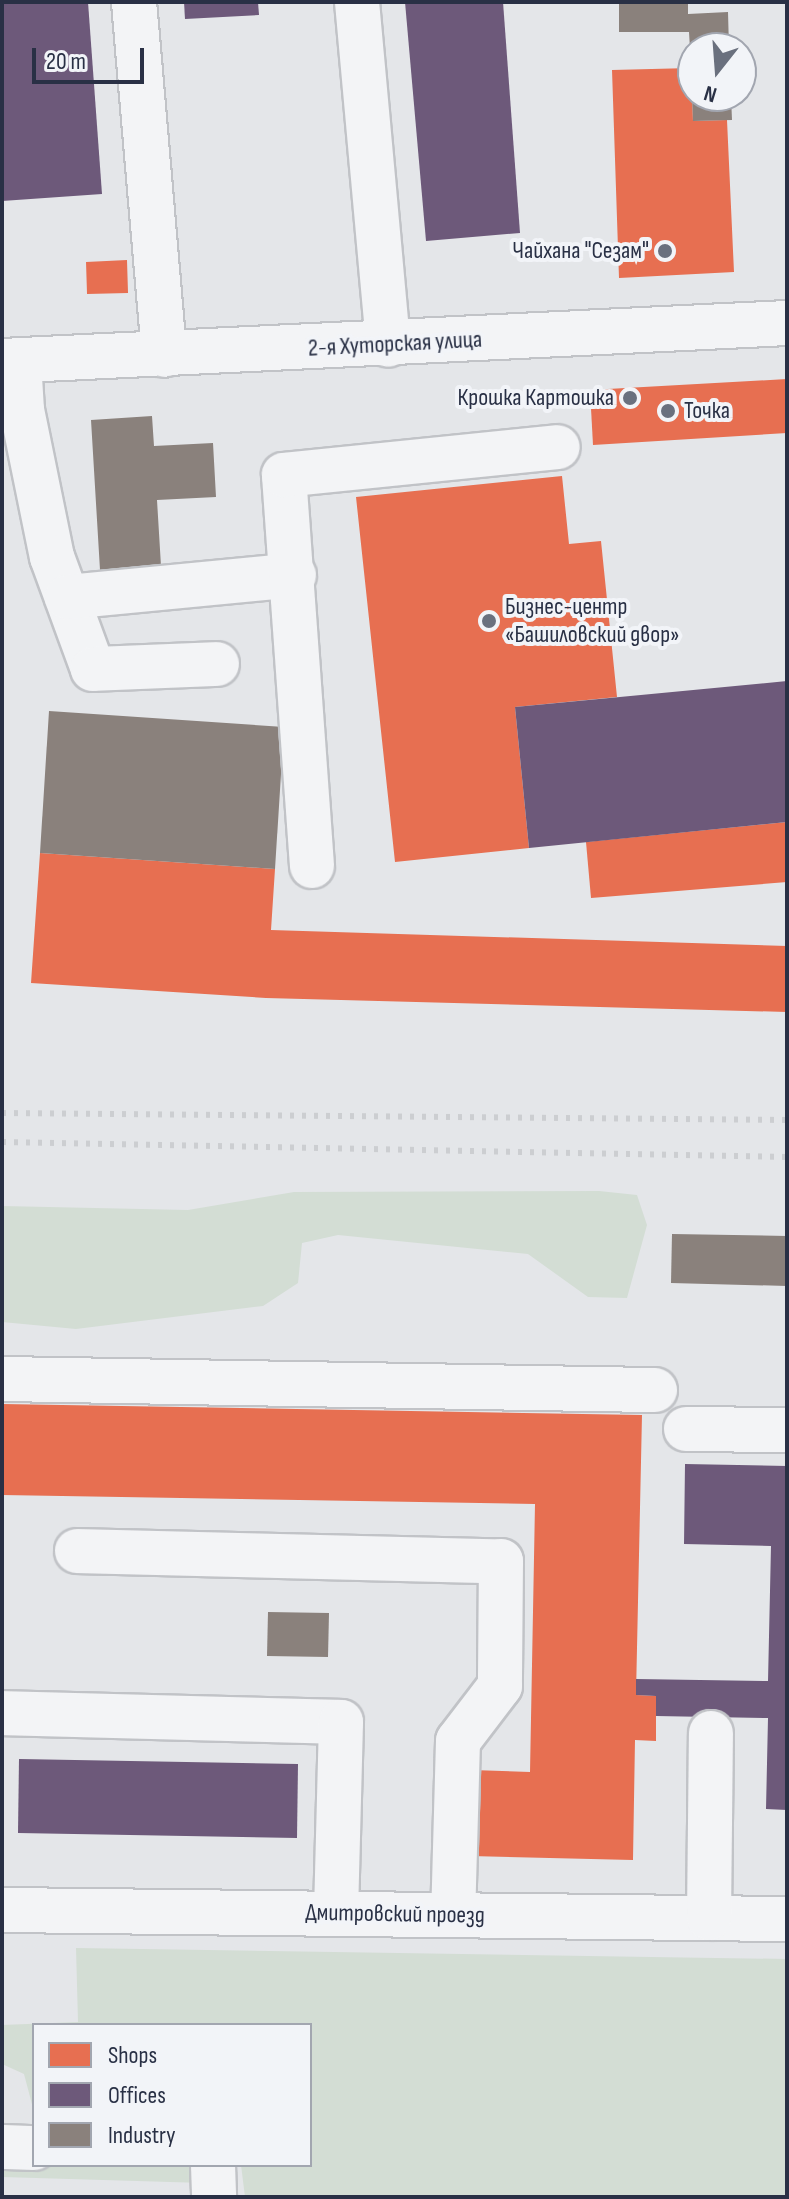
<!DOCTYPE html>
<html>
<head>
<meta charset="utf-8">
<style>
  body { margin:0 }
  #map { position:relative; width:789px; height:2199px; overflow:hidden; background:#e4e6e9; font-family:"Sofia Sans Condensed",sans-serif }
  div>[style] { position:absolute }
  .green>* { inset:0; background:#d3ddd4 }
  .shops>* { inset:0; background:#e76f51 }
  .offices>* { inset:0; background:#6d597a }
  .industry>* { inset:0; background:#8a817c }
  .roads { filter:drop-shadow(2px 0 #c1c3c7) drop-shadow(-2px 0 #c1c3c7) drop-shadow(0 2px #c1c3c7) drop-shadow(0 -2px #c1c3c7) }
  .minor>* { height:44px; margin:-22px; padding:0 22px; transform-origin:22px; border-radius:22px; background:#f3f4f6 }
  .rail>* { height:6px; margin-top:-3px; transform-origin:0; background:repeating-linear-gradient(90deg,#ccced1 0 4px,transparent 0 12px) }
  .dots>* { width:22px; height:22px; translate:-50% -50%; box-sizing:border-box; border:4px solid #f2f4f8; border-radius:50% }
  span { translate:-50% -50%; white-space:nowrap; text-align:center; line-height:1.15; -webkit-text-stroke:8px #f2f4f8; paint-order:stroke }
  .poi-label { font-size:24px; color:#293045 }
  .right { translate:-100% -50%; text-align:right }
  .left { translate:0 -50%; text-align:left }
  .street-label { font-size:24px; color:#293045 }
  .frame { position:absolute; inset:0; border:4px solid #293045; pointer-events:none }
  .legend { position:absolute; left:32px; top:2023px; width:280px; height:144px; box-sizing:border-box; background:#f2f4f8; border:2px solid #a2a6b0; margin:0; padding:10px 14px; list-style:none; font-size:24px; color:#293045 }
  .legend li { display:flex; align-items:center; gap:16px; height:40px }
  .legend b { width:40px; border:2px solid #a2a6b0 }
  .north { position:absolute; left:677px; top:32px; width:80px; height:80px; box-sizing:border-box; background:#f2f4f8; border:2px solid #a2a6b0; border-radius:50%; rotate:197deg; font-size:22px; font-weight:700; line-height:32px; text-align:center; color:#293045 }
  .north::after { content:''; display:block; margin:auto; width:28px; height:36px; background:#6a707e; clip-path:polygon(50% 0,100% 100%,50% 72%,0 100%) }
  .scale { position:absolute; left:32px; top:48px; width:112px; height:36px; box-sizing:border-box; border:4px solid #293045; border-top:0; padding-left:10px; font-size:24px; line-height:28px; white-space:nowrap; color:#293045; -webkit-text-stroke:6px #f2f4f8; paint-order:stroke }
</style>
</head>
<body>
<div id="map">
  <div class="green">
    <i style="clip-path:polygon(599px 1191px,637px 1195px,647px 1225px,627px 1298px,588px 1297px,528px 1254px,338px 1235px,302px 1243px,298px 1283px,263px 1306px,76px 1329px,2px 1322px,2px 1206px,188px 1210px,294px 1192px)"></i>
    <i style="clip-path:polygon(76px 1948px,787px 1959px,787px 2197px,245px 2197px,241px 2165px,310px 2165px,310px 2025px,34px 2025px,34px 2112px,24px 2074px,2px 2064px,2px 2025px,78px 2022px)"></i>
    <i style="clip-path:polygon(2px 2159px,34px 2165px,203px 2165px,204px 2183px,2px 2177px)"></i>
  </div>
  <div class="shops">
    <i style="clip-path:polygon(691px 68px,693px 121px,727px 120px,734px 272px,619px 278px,612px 70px)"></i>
    <i style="clip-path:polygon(127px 260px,128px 293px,87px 294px,86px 262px)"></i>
    <i style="clip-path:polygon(787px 379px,787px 433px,593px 445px,590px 390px)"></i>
    <i style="clip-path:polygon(562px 476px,569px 544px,601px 541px,617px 697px,515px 707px,529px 848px,395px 862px,356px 497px)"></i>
    <i style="clip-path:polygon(787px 822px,787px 882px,591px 898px,586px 842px)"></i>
    <i style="clip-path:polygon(40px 853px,275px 869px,271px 930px,787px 946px,787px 1012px,266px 998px,31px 983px)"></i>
    <i style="clip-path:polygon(2px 1404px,642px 1415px,636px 1695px,656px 1696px,656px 1741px,635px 1740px,633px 1860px,470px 1856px,472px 1770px,530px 1772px,535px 1504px,2px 1495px)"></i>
  </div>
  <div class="offices">
    <i style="clip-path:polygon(2px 2px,88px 2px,102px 194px,2px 201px)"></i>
    <i style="clip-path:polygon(184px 2px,258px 2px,259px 15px,185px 19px)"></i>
    <i style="clip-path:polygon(405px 2px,503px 2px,520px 233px,426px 241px)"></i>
    <i style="clip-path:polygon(787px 681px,787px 822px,529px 848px,515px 707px)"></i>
    <i style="clip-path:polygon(685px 1464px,787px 1466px,787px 1810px,766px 1809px,768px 1718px,656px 1716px,656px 1696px,636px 1695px,636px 1679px,768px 1681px,771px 1546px,684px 1544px)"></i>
    <i style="clip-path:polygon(19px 1759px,298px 1764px,297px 1838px,18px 1833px)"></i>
  </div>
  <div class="industry">
    <i style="clip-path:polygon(619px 2px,688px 2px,688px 14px,728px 12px,729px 48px,693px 48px,691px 66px,689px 32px,619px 32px)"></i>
    <i style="clip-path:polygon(692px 96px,731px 96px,732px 120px,693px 121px)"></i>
    <i style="clip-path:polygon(152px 416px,154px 446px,213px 443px,216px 497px,157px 500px,161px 566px,100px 570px,91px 420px)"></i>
    <i style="clip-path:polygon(49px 711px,284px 727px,275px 869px,40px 853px)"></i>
    <i style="clip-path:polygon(672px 1234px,787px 1236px,787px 1286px,671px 1283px)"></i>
    <i style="clip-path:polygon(268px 1612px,329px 1613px,328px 1657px,267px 1656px)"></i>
  </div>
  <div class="roads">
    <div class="minor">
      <i style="left:134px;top:2px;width:354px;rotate:85.1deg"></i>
      <i style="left:357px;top:2px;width:344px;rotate:84.8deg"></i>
      <i style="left:2px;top:361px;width:786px;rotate:-2.77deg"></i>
      <i style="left:19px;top:361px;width:49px;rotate:86.5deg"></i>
      <i style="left:22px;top:410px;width:150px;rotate:78.5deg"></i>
      <i style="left:52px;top:557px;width:119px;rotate:69.9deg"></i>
      <i style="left:93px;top:669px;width:124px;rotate:-2.3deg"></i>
      <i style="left:67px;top:597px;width:228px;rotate:-5.5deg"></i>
      <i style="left:312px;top:866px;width:392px;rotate:-94.1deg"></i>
      <i style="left:284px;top:475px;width:275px;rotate:-5.8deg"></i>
      <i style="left:2px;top:1379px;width:653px;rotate:0.97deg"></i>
      <i style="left:686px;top:1429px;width:101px;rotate:0.6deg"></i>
      <i style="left:77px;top:1551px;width:424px;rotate:1.4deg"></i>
      <i style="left:501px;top:1561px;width:125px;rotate:90.5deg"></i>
      <i style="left:500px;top:1686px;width:69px;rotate:127.4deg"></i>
      <i style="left:458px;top:1741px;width:174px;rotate:91.6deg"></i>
      <i style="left:2px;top:1713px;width:339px;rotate:1.5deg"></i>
      <i style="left:341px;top:1722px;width:191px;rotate:91.5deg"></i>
      <i style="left:2px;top:1910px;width:785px;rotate:0.66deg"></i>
      <i style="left:709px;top:1918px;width:185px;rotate:-89.4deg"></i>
      <i style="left:2px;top:2147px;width:32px;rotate:2deg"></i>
      <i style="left:213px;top:2165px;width:32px;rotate:88deg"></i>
    </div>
  </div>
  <div class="rail">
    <i style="left:2px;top:1113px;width:785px;rotate:0.51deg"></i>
    <i style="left:2px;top:1142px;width:785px;rotate:1.09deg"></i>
  </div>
  <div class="dots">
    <i style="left:665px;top:251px;background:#6a707e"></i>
    <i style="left:630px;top:398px;background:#6a707e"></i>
    <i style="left:668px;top:411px;background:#6a707e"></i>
    <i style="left:489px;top:621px;background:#6a707e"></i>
  </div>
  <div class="poi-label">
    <span class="right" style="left:649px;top:251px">Чайхана "Сезам"</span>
    <span class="right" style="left:614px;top:398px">Крошка Картошка</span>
    <span class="left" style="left:684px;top:411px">Точка</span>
    <span class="left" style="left:505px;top:621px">Бизнес-центр<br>«Башиловский двор»</span>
  </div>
  <div class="street-label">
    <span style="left:395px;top:344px;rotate:-3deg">2-я Хуторская улица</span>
    <span style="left:395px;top:1914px;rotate:1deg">Дмитровский проезд</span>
  </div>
  <div class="frame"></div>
  <ul class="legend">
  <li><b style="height:22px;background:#e76f51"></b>Shops</li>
  <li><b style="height:22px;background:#6d597a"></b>Offices</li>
  <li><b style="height:22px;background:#8a817c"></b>Industry</li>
  </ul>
  <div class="north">N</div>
  <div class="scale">20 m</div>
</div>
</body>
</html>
